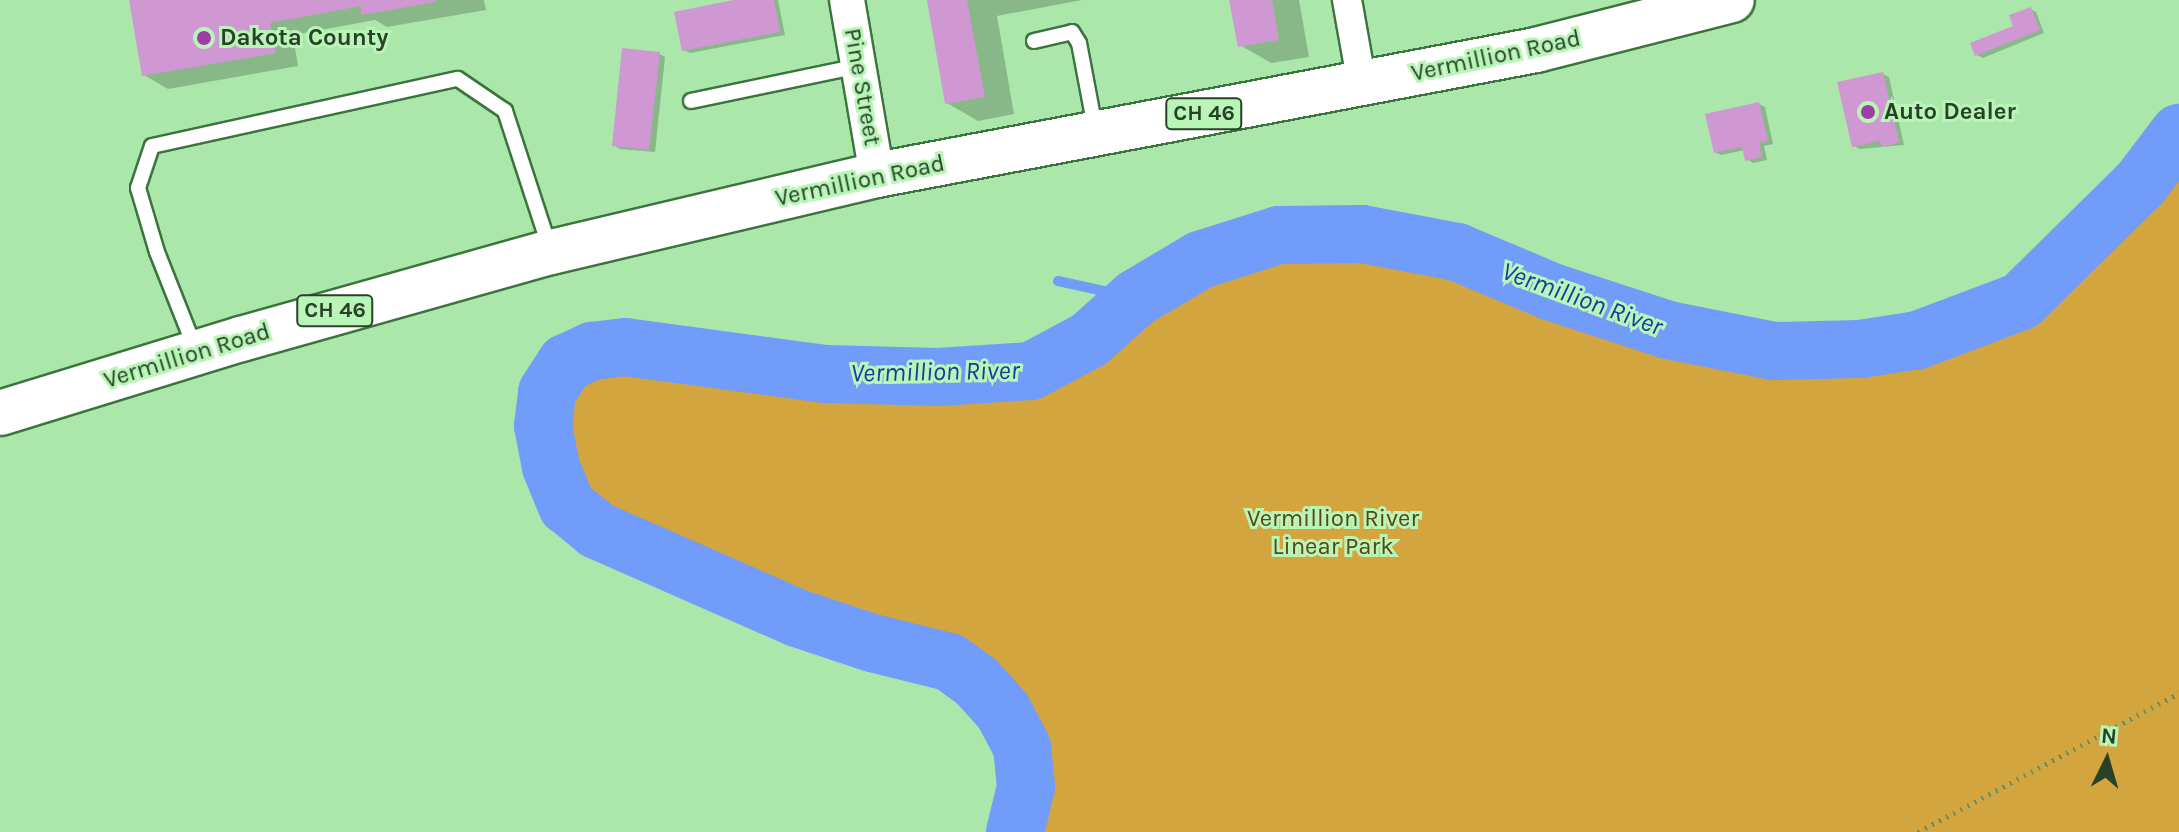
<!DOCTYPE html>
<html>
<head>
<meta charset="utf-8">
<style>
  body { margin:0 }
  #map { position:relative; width:2179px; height:832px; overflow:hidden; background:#abe7aa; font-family:Karla,sans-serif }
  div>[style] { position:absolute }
  .green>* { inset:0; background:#d3a53f }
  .shadow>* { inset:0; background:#0003 }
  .stream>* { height:10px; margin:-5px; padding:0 5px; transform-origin:5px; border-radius:5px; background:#719cf9 }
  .river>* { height:58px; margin:-29px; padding:0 29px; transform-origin:29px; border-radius:29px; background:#719cf9 }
  .building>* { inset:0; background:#cf98d3 }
  .path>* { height:5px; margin-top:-2.5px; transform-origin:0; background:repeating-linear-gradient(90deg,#679066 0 2px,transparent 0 8px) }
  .roads { filter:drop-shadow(2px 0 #3c743d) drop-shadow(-2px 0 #3c743d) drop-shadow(0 2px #3c743d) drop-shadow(0 -2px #3c743d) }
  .service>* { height:14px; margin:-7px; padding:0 7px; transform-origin:7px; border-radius:7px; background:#fff }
  .minor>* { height:28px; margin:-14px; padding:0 14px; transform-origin:14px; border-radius:14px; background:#fff }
  .tertiary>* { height:34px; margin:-17px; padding:0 17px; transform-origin:17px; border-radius:17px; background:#fff }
  .primary>* { height:44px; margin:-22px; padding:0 22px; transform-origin:22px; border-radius:22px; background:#fff }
  .dots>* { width:22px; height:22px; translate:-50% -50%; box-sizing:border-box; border:4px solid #b8f5b7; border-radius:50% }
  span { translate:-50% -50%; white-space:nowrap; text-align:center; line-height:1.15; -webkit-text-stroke:6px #b8f5b7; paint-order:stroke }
  .shield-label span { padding:2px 6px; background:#b8f5b7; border:2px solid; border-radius:6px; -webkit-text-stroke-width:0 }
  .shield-label { font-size:22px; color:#284128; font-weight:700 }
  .poi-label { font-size:24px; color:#284128; font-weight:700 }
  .left { translate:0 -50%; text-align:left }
  .street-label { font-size:24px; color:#284128 }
  .park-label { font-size:24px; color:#5b4515 }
  .water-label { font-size:26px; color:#153ca5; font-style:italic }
  .north { position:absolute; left:2067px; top:720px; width:80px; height:80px; -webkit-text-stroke:6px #b8f5b7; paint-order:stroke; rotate:5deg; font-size:22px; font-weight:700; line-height:32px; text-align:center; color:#284128 }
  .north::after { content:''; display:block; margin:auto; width:28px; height:36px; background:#284128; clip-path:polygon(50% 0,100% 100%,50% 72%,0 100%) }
</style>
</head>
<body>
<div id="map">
  <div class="green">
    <i style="clip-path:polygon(2179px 133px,2179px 832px,1015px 832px,1026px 787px,1022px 747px,1003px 711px,977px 682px,949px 662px,872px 643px,797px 618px,597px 530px,567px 506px,551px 467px,543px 426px,547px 392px,566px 363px,592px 351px,625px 347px,825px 374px,938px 377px,1031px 371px,1089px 340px,1136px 298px,1200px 260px,1279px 235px,1362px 234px,1457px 252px,1552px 292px,1667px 330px,1774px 351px,1860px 349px,1918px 340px,2021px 301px,2141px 183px)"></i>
  </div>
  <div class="shadow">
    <i style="clip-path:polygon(131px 0,484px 0,486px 10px,387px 27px,375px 20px,293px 35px,298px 66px,168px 89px,144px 75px)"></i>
    <i style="clip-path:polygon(743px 0,778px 0,785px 35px,690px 53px,684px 50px)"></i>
    <i style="clip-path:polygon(929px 0,1082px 0,997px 16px,1014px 114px,978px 121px,947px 103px)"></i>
    <i style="clip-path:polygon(1231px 0,1299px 0,1309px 57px,1271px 63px,1240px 45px)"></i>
    <i style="clip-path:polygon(2030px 9px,2036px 12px,2044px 33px,1983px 58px,1977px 55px,2015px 28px)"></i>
    <i style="clip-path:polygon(659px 54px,665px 57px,655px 152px,620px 149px,614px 145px)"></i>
    <i style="clip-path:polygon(1883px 74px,1889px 77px,1904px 145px,1860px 149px,1854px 146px)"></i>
    <i style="clip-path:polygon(1759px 104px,1765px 107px,1773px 144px,1764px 146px,1767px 160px,1753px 163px,1747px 159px,1745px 150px,1721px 155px,1715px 152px)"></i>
  </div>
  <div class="stream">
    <i style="left:1058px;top:281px;width:80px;rotate:12.3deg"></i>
  </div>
  <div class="river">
    <i style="left:1015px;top:832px;width:46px;rotate:-76.3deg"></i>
    <i style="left:1026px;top:787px;width:40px;rotate:-95.7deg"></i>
    <i style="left:1022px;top:747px;width:41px;rotate:-117.8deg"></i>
    <i style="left:1003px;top:711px;width:39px;rotate:-132deg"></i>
    <i style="left:977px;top:682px;width:34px;rotate:-144deg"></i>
    <i style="left:949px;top:662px;width:79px;rotate:-166.1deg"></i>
    <i style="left:872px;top:643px;width:79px;rotate:-161.6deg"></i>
    <i style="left:797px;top:618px;width:219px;rotate:-156.3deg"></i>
    <i style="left:597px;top:530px;width:38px;rotate:-141deg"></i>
    <i style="left:567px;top:506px;width:42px;rotate:-112.3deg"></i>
    <i style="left:551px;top:467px;width:42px;rotate:-101deg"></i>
    <i style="left:543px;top:426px;width:34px;rotate:-83deg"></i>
    <i style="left:547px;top:392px;width:35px;rotate:-57deg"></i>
    <i style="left:566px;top:363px;width:29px;rotate:-25deg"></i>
    <i style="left:592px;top:351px;width:33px;rotate:-7deg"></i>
    <i style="left:625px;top:347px;width:202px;rotate:7.7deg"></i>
    <i style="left:825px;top:374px;width:113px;rotate:1.5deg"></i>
    <i style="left:938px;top:377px;width:93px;rotate:-3.7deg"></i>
    <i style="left:1031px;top:371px;width:66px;rotate:-28.1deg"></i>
    <i style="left:1089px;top:340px;width:63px;rotate:-41.8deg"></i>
    <i style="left:1136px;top:298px;width:74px;rotate:-30.7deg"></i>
    <i style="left:1200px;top:260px;width:83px;rotate:-17.6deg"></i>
    <i style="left:1279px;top:235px;width:83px;rotate:-0.7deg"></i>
    <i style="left:1362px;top:234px;width:97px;rotate:10.7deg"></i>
    <i style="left:1457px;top:252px;width:103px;rotate:22.8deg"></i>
    <i style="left:1552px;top:292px;width:122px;rotate:18.1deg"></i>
    <i style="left:1668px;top:330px;width:108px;rotate:11.2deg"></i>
    <i style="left:1774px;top:351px;width:86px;rotate:-1.3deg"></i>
    <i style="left:1860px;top:349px;width:59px;rotate:-8.8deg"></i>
    <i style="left:1918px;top:340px;width:110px;rotate:-20.7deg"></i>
    <i style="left:2021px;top:301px;width:168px;rotate:-44.5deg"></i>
    <i style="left:2141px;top:183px;width:63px;rotate:-52.8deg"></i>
  </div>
  <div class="building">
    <i style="clip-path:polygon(129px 0,436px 0,436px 2px,361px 15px,361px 6px,270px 23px,276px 53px,142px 76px)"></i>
    <i style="clip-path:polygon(733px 0,774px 0,780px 32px,682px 51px,674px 12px)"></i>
    <i style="clip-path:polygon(927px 0,967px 0,985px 97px,945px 104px)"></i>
    <i style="clip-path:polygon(1229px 0,1272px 0,1279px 40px,1238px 47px)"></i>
    <i style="clip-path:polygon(2031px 7px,2040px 30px,1975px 56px,1970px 43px,2013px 26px,2009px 15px)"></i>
    <i style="clip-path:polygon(622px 48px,660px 52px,649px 150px,612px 146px)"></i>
    <i style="clip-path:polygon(1883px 72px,1899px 142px,1882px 147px,1880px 141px,1852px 147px,1837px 82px)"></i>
    <i style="clip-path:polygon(1759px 102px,1768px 141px,1759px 143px,1762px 157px,1745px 161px,1742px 147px,1714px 153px,1705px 114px)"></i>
  </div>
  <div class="path">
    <i style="left:1918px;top:832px;width:296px;rotate:-28deg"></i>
  </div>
  <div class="roads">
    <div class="service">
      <i style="left:1034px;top:41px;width:39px;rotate:-13deg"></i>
      <i style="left:1072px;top:32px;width:13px;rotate:58deg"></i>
      <i style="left:1079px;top:43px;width:86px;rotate:79.3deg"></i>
      <i style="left:691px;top:101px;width:171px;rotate:-11.8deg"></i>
      <i style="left:195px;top:348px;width:103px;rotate:-111.6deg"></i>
      <i style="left:157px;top:252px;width:67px;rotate:-106.5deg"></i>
      <i style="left:138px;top:188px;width:44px;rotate:-71.6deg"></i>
      <i style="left:152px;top:146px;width:313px;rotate:-12.4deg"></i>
      <i style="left:458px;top:79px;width:57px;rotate:34.2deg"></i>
      <i style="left:505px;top:111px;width:142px;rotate:71.9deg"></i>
    </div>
    <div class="minor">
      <i style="left:1347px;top:0;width:85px;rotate:79.9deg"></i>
    </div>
    <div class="tertiary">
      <i style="left:847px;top:0;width:178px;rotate:80.3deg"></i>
    </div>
    <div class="primary">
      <i style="left:0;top:413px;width:252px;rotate:-17.1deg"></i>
      <i style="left:241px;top:339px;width:322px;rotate:-15.7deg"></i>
      <i style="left:551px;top:252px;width:335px;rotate:-13.3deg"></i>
      <i style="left:877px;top:175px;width:671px;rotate:-10.74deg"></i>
      <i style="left:1536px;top:50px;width:202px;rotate:-14.3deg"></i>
    </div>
  </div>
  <div class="dots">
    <i style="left:204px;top:38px;background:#9d3da6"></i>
    <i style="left:1868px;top:112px;background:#9d3da6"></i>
  </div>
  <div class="shield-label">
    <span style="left:1204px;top:114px">CH 46</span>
    <span style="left:335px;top:311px">CH 46</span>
  </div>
  <div class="poi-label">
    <span class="left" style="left:220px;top:38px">Dakota County</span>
    <span class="left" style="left:1884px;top:112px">Auto Dealer</span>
  </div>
  <div class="street-label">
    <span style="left:1496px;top:56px;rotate:-12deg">Vermillion Road</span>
    <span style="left:862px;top:87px;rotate:80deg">Pine Street</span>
    <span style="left:860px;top:181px;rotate:-12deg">Vermillion Road</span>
    <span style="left:187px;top:356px;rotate:-17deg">Vermillion Road</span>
  </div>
  <div class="park-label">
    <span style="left:1333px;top:533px">Vermillion River<br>Linear Park</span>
  </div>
  <div class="water-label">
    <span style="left:1582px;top:299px;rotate:20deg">Vermillion River</span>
    <span style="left:935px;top:372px;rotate:-1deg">Vermillion River</span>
  </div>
  <div class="north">N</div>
</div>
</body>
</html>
